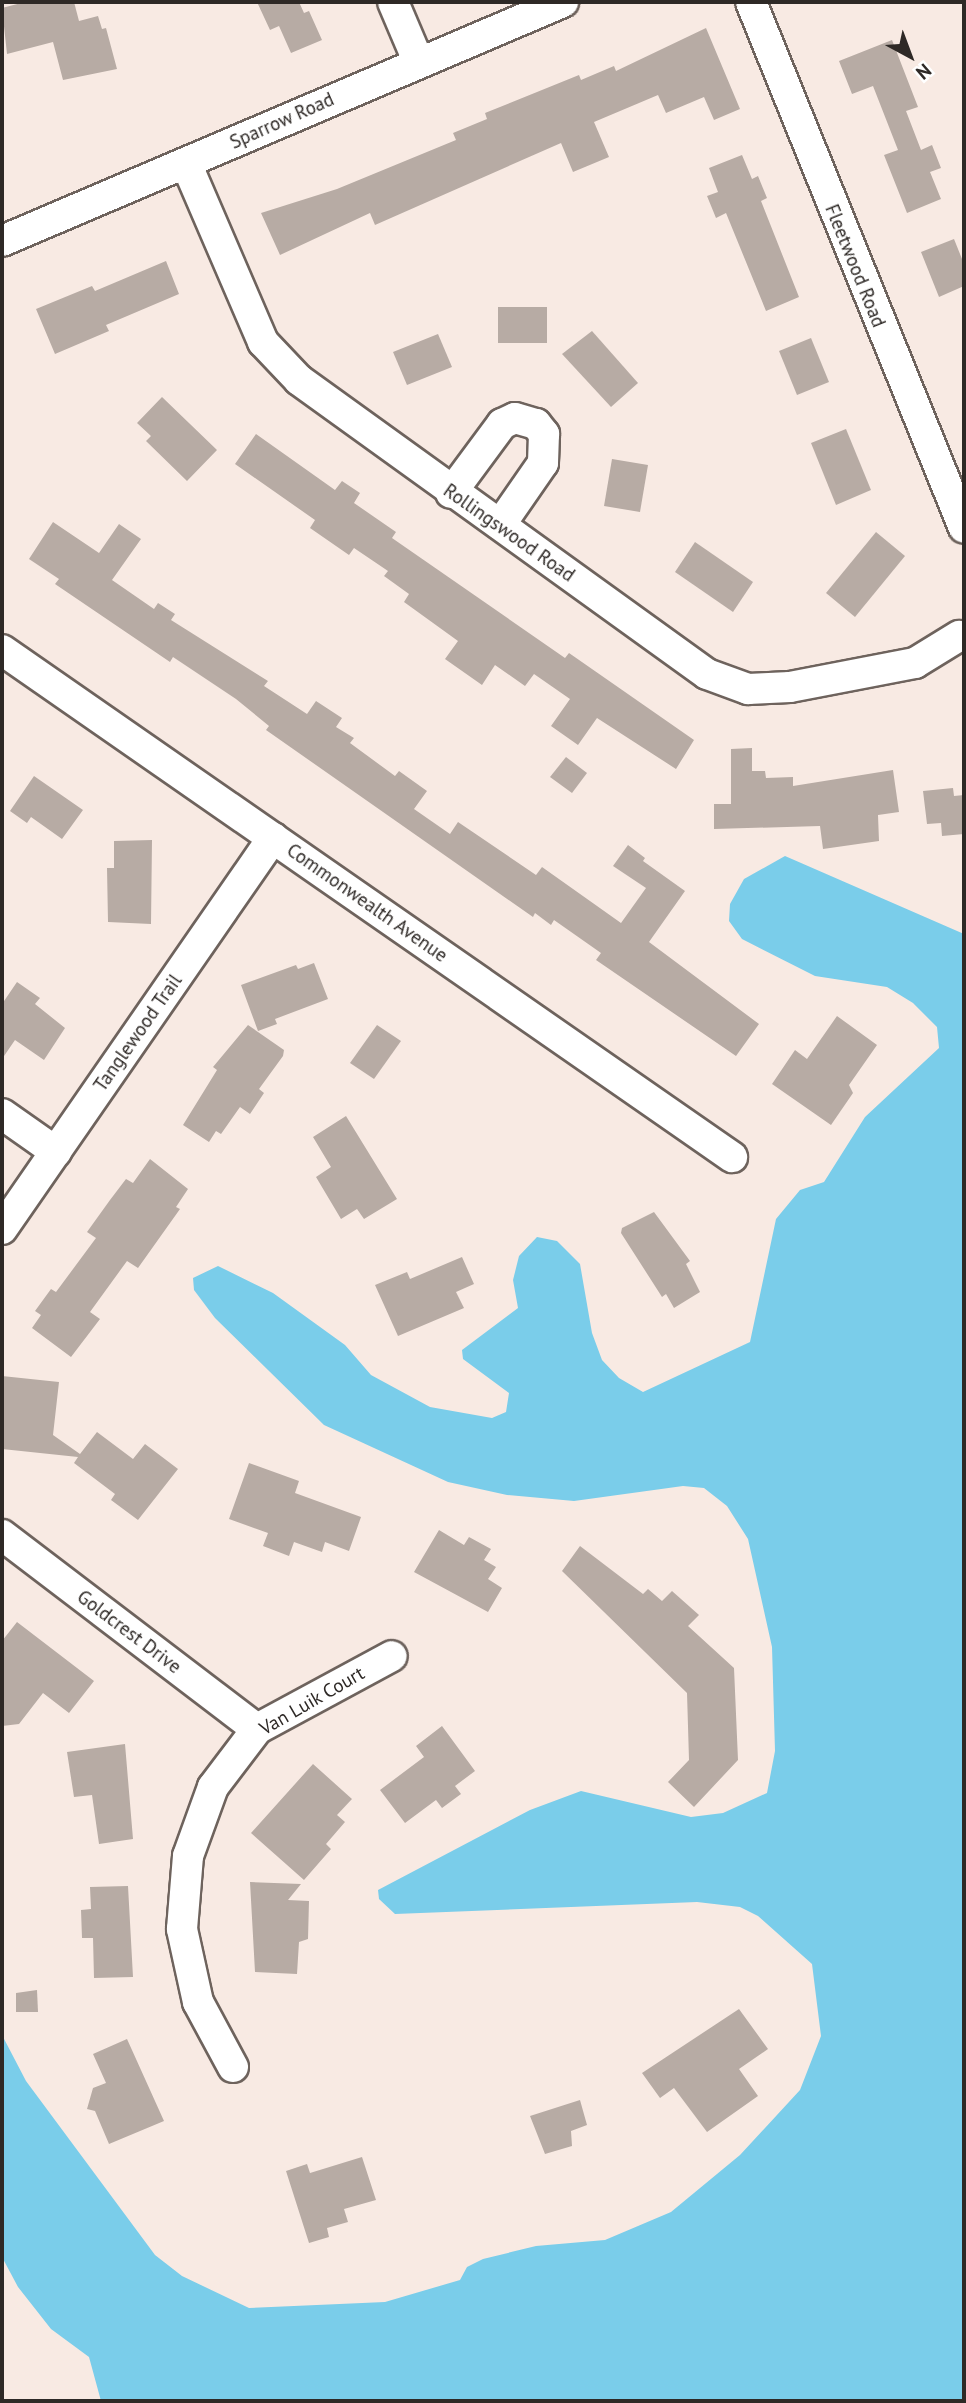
<!DOCTYPE html>
<html>
<head>
<meta charset="utf-8">
<style>
  body { margin:0 }
  #map { position:relative; width:966px; height:2403px; overflow:hidden; background:#f8eae3; font-family:"PT Sans",sans-serif }
  div>[style] { position:absolute }
  .water>* { inset:0; background:#7acdea }
  .building>* { inset:0; background:#b7aba4 }
  .roads { filter:drop-shadow(2px 0 #6e635d) drop-shadow(-2px 0 #6e635d) drop-shadow(0 2px #6e635d) drop-shadow(0 -2px #6e635d) }
  .minor>* { height:30px; margin:-15px; padding:0 15px; transform-origin:15px; border-radius:15px; background:#fff }
  span { translate:-50% -50%; white-space:nowrap; text-align:center; line-height:1.15; -webkit-text-stroke:5px #fff; paint-order:stroke }
  .street-label { font-size:19px; color:#2e2926 }
  .frame { position:absolute; inset:0; border:4px solid #2e2926; pointer-events:none }
  .north { position:absolute; left:875px; top:21px; width:70px; height:70px; -webkit-text-stroke:5px #fff; paint-order:stroke; rotate:139deg; font-size:19px; font-weight:700; line-height:28px; text-align:center; color:#2e2926 }
  .north::after { content:''; display:block; margin:auto; width:24px; height:32px; background:#2e2926; clip-path:polygon(50% 0,100% 100%,50% 72%,0 100%) }
</style>
</head>
<body>
<div id="map">
  <div class="water">
    <i style="clip-path:polygon(785px 856px,964px 934px,964px 2401px,101px 2401px,89px 2357px,51px 2329px,18px 2287px,2px 2257px,2px 2035px,26px 2081px,155px 2255px,182px 2276px,249px 2308px,385px 2302px,460px 2280px,467px 2267px,483px 2259px,536px 2246px,605px 2240px,671px 2212px,740px 2155px,800px 2090px,821px 2036px,812px 1964px,758px 1916px,740px 1907px,697px 1902px,395px 1914px,379px 1899px,378px 1890px,530px 1810px,581px 1791px,691px 1817px,723px 1813px,767px 1793px,775px 1751px,772px 1647px,748px 1539px,727px 1506px,704px 1488px,683px 1486px,574px 1501px,507px 1495px,448px 1482px,324px 1425px,215px 1318px,194px 1290px,193px 1278px,218px 1266px,273px 1293px,345px 1345px,371px 1375px,430px 1407px,492px 1418px,506px 1412px,509px 1393px,463px 1359px,462px 1350px,518px 1308px,513px 1280px,519px 1256px,537px 1237px,557px 1241px,580px 1264px,592px 1333px,602px 1360px,619px 1378px,643px 1392px,750px 1342px,776px 1219px,800px 1190px,824px 1182px,865px 1117px,939px 1048px,937px 1027px,913px 1003px,887px 987px,815px 976px,742px 939px,729px 921px,730px 904px,744px 879px)"></i>
  </div>
  <div class="building">
    <i style="clip-path:polygon(25px 2px,74px 2px,79px 21px,98px 16px,102px 29px,106px 28px,117px 69px,63px 80px,53px 42px,7px 54px,2px 8px)"></i>
    <i style="clip-path:polygon(257px 2px,299px 2px,304px 13px,309px 11px,322px 40px,291px 53px,279px 26px,270px 30px)"></i>
    <i style="clip-path:polygon(706px 28px,740px 109px,714px 120px,704px 97px,666px 113px,658px 95px,594px 122px,609px 157px,573px 172px,561px 143px,375px 225px,370px 213px,280px 255px,261px 213px,337px 189px,456px 140px,453px 133px,487px 119px,485px 113px,579px 75px,581px 80px,614px 66px,616px 71px)"></i>
    <i style="clip-path:polygon(892px 40px,918px 107px,906px 111px,921px 150px,932px 145px,941px 168px,930px 172px,941px 199px,907px 213px,884px 155px,898px 150px,873px 86px,852px 94px,839px 61px)"></i>
    <i style="clip-path:polygon(742px 155px,752px 179px,758px 176px,767px 198px,761px 201px,799px 297px,766px 311px,726px 213px,716px 218px,707px 196px,718px 192px,709px 168px)"></i>
    <i style="clip-path:polygon(954px 239px,964px 264px,964px 286px,939px 297px,921px 252px)"></i>
    <i style="clip-path:polygon(166px 261px,179px 294px,106px 325px,109px 331px,55px 354px,36px 309px,92px 286px,95px 291px)"></i>
    <i style="clip-path:polygon(498px 307px,547px 307px,547px 343px,498px 343px)"></i>
    <i style="clip-path:polygon(592px 331px,638px 383px,611px 407px,562px 354px)"></i>
    <i style="clip-path:polygon(438px 334px,452px 367px,407px 385px,393px 352px)"></i>
    <i style="clip-path:polygon(811px 338px,829px 382px,797px 395px,779px 351px)"></i>
    <i style="clip-path:polygon(162px 397px,217px 450px,187px 481px,146px 441px,151px 436px,137px 423px)"></i>
    <i style="clip-path:polygon(846px 429px,871px 490px,836px 505px,811px 443px)"></i>
    <i style="clip-path:polygon(256px 434px,335px 490px,342px 481px,360px 493px,354px 503px,396px 532px,392px 538px,565px 658px,569px 653px,694px 740px,676px 769px,597px 718px,578px 745px,551px 726px,570px 699px,534px 674px,525px 686px,495px 665px,482px 685px,445px 659px,458px 641px,404px 602px,409px 594px,384px 576px,388px 571px,354px 548px,349px 555px,310px 528px,315px 520px,235px 464px)"></i>
    <i style="clip-path:polygon(612px 459px,648px 465px,640px 512px,604px 506px)"></i>
    <i style="clip-path:polygon(53px 522px,99px 553px,119px 524px,141px 539px,112px 580px,154px 609px,158px 603px,175px 614px,171px 620px,268px 681px,264px 686px,307px 714px,316px 701px,342px 718px,336px 727px,354px 738px,350px 743px,395px 776px,399px 771px,427px 791px,414px 809px,450px 834px,458px 822px,536px 875px,542px 867px,621px 923px,646px 888px,613px 866px,628px 845px,645px 858px,643px 861px,685px 891px,649px 942px,759px 1024px,736px 1056px,596px 960px,601px 953px,554px 920px,551px 925px,535px 913px,533px 917px,266px 730px,269px 726px,236px 699px,173px 657px,170px 662px,55px 584px,59px 579px,29px 559px)"></i>
    <i style="clip-path:polygon(876px 532px,905px 556px,855px 617px,826px 593px)"></i>
    <i style="clip-path:polygon(695px 542px,753px 582px,733px 612px,675px 572px)"></i>
    <i style="clip-path:polygon(752px 748px,752px 771px,765px 771px,766px 778px,793px 777px,793px 786px,893px 770px,899px 812px,878px 815px,879px 841px,823px 849px,820px 826px,714px 829px,714px 804px,731px 804px,731px 749px)"></i>
    <i style="clip-path:polygon(566px 757px,587px 773px,572px 793px,550px 777px)"></i>
    <i style="clip-path:polygon(34px 776px,83px 810px,62px 839px,31px 817px,27px 823px,10px 811px)"></i>
    <i style="clip-path:polygon(953px 788px,954px 796px,964px 795px,964px 834px,942px 836px,941px 823px,927px 824px,923px 791px)"></i>
    <i style="clip-path:polygon(152px 840px,151px 924px,108px 922px,107px 868px,114px 868px,114px 841px)"></i>
    <i style="clip-path:polygon(314px 963px,328px 999px,275px 1019px,277px 1024px,258px 1031px,241px 985px,296px 965px,298px 969px)"></i>
    <i style="clip-path:polygon(17px 982px,40px 998px,35px 1004px,65px 1028px,44px 1060px,15px 1040px,2px 1059px,2px 1004px)"></i>
    <i style="clip-path:polygon(837px 1016px,877px 1045px,849px 1085px,853px 1093px,831px 1125px,772px 1084px,795px 1050px,807px 1059px)"></i>
    <i style="clip-path:polygon(248px 1025px,284px 1050px,283px 1056px,259px 1089px,264px 1093px,250px 1114px,240px 1107px,221px 1134px,216px 1131px,209px 1142px,183px 1125px,217px 1070px,213px 1067px)"></i>
    <i style="clip-path:polygon(377px 1025px,401px 1041px,374px 1079px,350px 1063px)"></i>
    <i style="clip-path:polygon(346px 1116px,397px 1199px,364px 1219px,357px 1209px,341px 1219px,316px 1177px,331px 1167px,313px 1137px)"></i>
    <i style="clip-path:polygon(150px 1159px,188px 1189px,176px 1207px,180px 1209px,138px 1268px,127px 1261px,90px 1312px,100px 1319px,71px 1357px,32px 1328px,41px 1315px,35px 1311px,51px 1289px,56px 1292px,96px 1238px,87px 1232px,110px 1200px,126px 1179px,133px 1183px)"></i>
    <i style="clip-path:polygon(654px 1212px,690px 1261px,686px 1264px,700px 1292px,674px 1308px,666px 1294px,662px 1297px,621px 1233px,622px 1228px)"></i>
    <i style="clip-path:polygon(462px 1257px,474px 1284px,456px 1292px,464px 1308px,398px 1336px,375px 1285px,407px 1272px,410px 1279px)"></i>
    <i style="clip-path:polygon(2px 1376px,59px 1382px,53px 1435px,80px 1454px,97px 1432px,133px 1459px,145px 1444px,178px 1469px,138px 1520px,111px 1500px,115px 1494px,74px 1463px,78px 1457px,2px 1449px)"></i>
    <i style="clip-path:polygon(249px 1463px,299px 1481px,295px 1493px,361px 1517px,349px 1551px,325px 1542px,322px 1552px,294px 1542px,289px 1556px,263px 1546px,268px 1533px,229px 1519px)"></i>
    <i style="clip-path:polygon(439px 1530px,464px 1545px,469px 1537px,491px 1549px,484px 1560px,496px 1567px,488px 1579px,502px 1588px,488px 1612px,414px 1572px)"></i>
    <i style="clip-path:polygon(580px 1546px,643px 1594px,648px 1589px,662px 1601px,672px 1591px,699px 1615px,688px 1626px,734px 1668px,738px 1760px,694px 1807px,668px 1782px,689px 1760px,687px 1693px,562px 1571px)"></i>
    <i style="clip-path:polygon(17px 1622px,94px 1681px,69px 1713px,43px 1693px,19px 1724px,2px 1726px,2px 1641px)"></i>
    <i style="clip-path:polygon(442px 1726px,475px 1771px,455px 1786px,461px 1794px,442px 1808px,436px 1800px,405px 1823px,380px 1790px,424px 1757px,416px 1746px)"></i>
    <i style="clip-path:polygon(125px 1744px,133px 1839px,99px 1844px,92px 1795px,74px 1797px,67px 1752px)"></i>
    <i style="clip-path:polygon(313px 1764px,352px 1799px,337px 1815px,345px 1822px,326px 1844px,331px 1849px,304px 1880px,251px 1833px)"></i>
    <i style="clip-path:polygon(250px 1882px,301px 1884px,288px 1900px,309px 1901px,308px 1939px,299px 1942px,297px 1974px,255px 1972px)"></i>
    <i style="clip-path:polygon(128px 1886px,133px 1977px,94px 1978px,93px 1938px,82px 1938px,81px 1910px,91px 1909px,90px 1887px)"></i>
    <i style="clip-path:polygon(37px 1990px,38px 2012px,16px 2012px,16px 1993px)"></i>
    <i style="clip-path:polygon(739px 2009px,768px 2049px,739px 2069px,758px 2096px,707px 2132px,674px 2088px,660px 2098px,642px 2073px)"></i>
    <i style="clip-path:polygon(127px 2039px,164px 2121px,109px 2144px,95px 2111px,87px 2109px,93px 2088px,106px 2083px,93px 2054px)"></i>
    <i style="clip-path:polygon(580px 2100px,587px 2125px,571px 2131px,572px 2146px,545px 2154px,530px 2116px)"></i>
    <i style="clip-path:polygon(362px 2157px,376px 2200px,344px 2209px,348px 2222px,327px 2228px,329px 2237px,309px 2243px,286px 2171px,307px 2164px,310px 2173px)"></i>
  </div>
  <div class="roads">
    <div class="minor">
      <i style="left:393px;top:2px;width:64px;rotate:67deg"></i>
      <i style="left:751px;top:2px;width:567px;rotate:67.95deg"></i>
      <i style="left:186px;top:163px;width:195px;rotate:66.7deg"></i>
      <i style="left:263px;top:342px;width:52px;rotate:46.5deg"></i>
      <i style="left:299px;top:380px;width:503px;rotate:35.78deg"></i>
      <i style="left:707px;top:674px;width:44px;rotate:20.1deg"></i>
      <i style="left:748px;top:689px;width:42px;rotate:-2.7deg"></i>
      <i style="left:790px;top:687px;width:127px;rotate:-10.9deg"></i>
      <i style="left:915px;top:663px;width:52px;rotate:-31.5deg"></i>
      <i style="left:2px;top:241px;width:610px;rotate:-23.08deg"></i>
      <i style="left:451px;top:493px;width:86px;rotate:-53.5deg"></i>
      <i style="left:502px;top:424px;width:14px;rotate:-25deg"></i>
      <i style="left:515px;top:418px;width:22px;rotate:16deg"></i>
      <i style="left:536px;top:424px;width:13px;rotate:51deg"></i>
      <i style="left:544px;top:434px;width:29px;rotate:92deg"></i>
      <i style="left:543px;top:463px;width:75px;rotate:124.7deg"></i>
      <i style="left:2px;top:650px;width:889px;rotate:34.78deg"></i>
      <i style="left:2px;top:1114px;width:66px;rotate:35.1deg"></i>
      <i style="left:2px;top:1229px;width:476px;rotate:-55.3deg"></i>
      <i style="left:2px;top:1535px;width:320px;rotate:37.3deg"></i>
      <i style="left:233px;top:2067px;width:74px;rotate:-118.3deg"></i>
      <i style="left:198px;top:2002px;width:75px;rotate:-102.4deg"></i>
      <i style="left:182px;top:1929px;width:73px;rotate:-85.3deg"></i>
      <i style="left:188px;top:1856px;width:73px;rotate:-70.1deg"></i>
      <i style="left:213px;top:1787px;width:73px;rotate:-52.8deg"></i>
      <i style="left:257px;top:1729px;width:153px;rotate:-28.4deg"></i>
    </div>
  </div>
  <div class="street-label">
    <span style="left:282px;top:121px;rotate:-24deg">Sparrow Road</span>
    <span style="left:855px;top:266px;rotate:68deg">Fleetwood Road</span>
    <span style="left:509px;top:533px;rotate:35deg">Rollingswood Road</span>
    <span style="left:367px;top:903px;rotate:35deg">Commonwealth Avenue</span>
    <span style="left:138px;top:1033px;rotate:-55deg">Tanglewood Trail</span>
    <span style="left:129px;top:1632px;rotate:37deg">Goldcrest Drive</span>
    <span style="left:312px;top:1701px;rotate:-30deg">Van Luik Court</span>
  </div>
  <div class="frame"></div>
  <div class="north">N</div>
</div>
</body>
</html>
